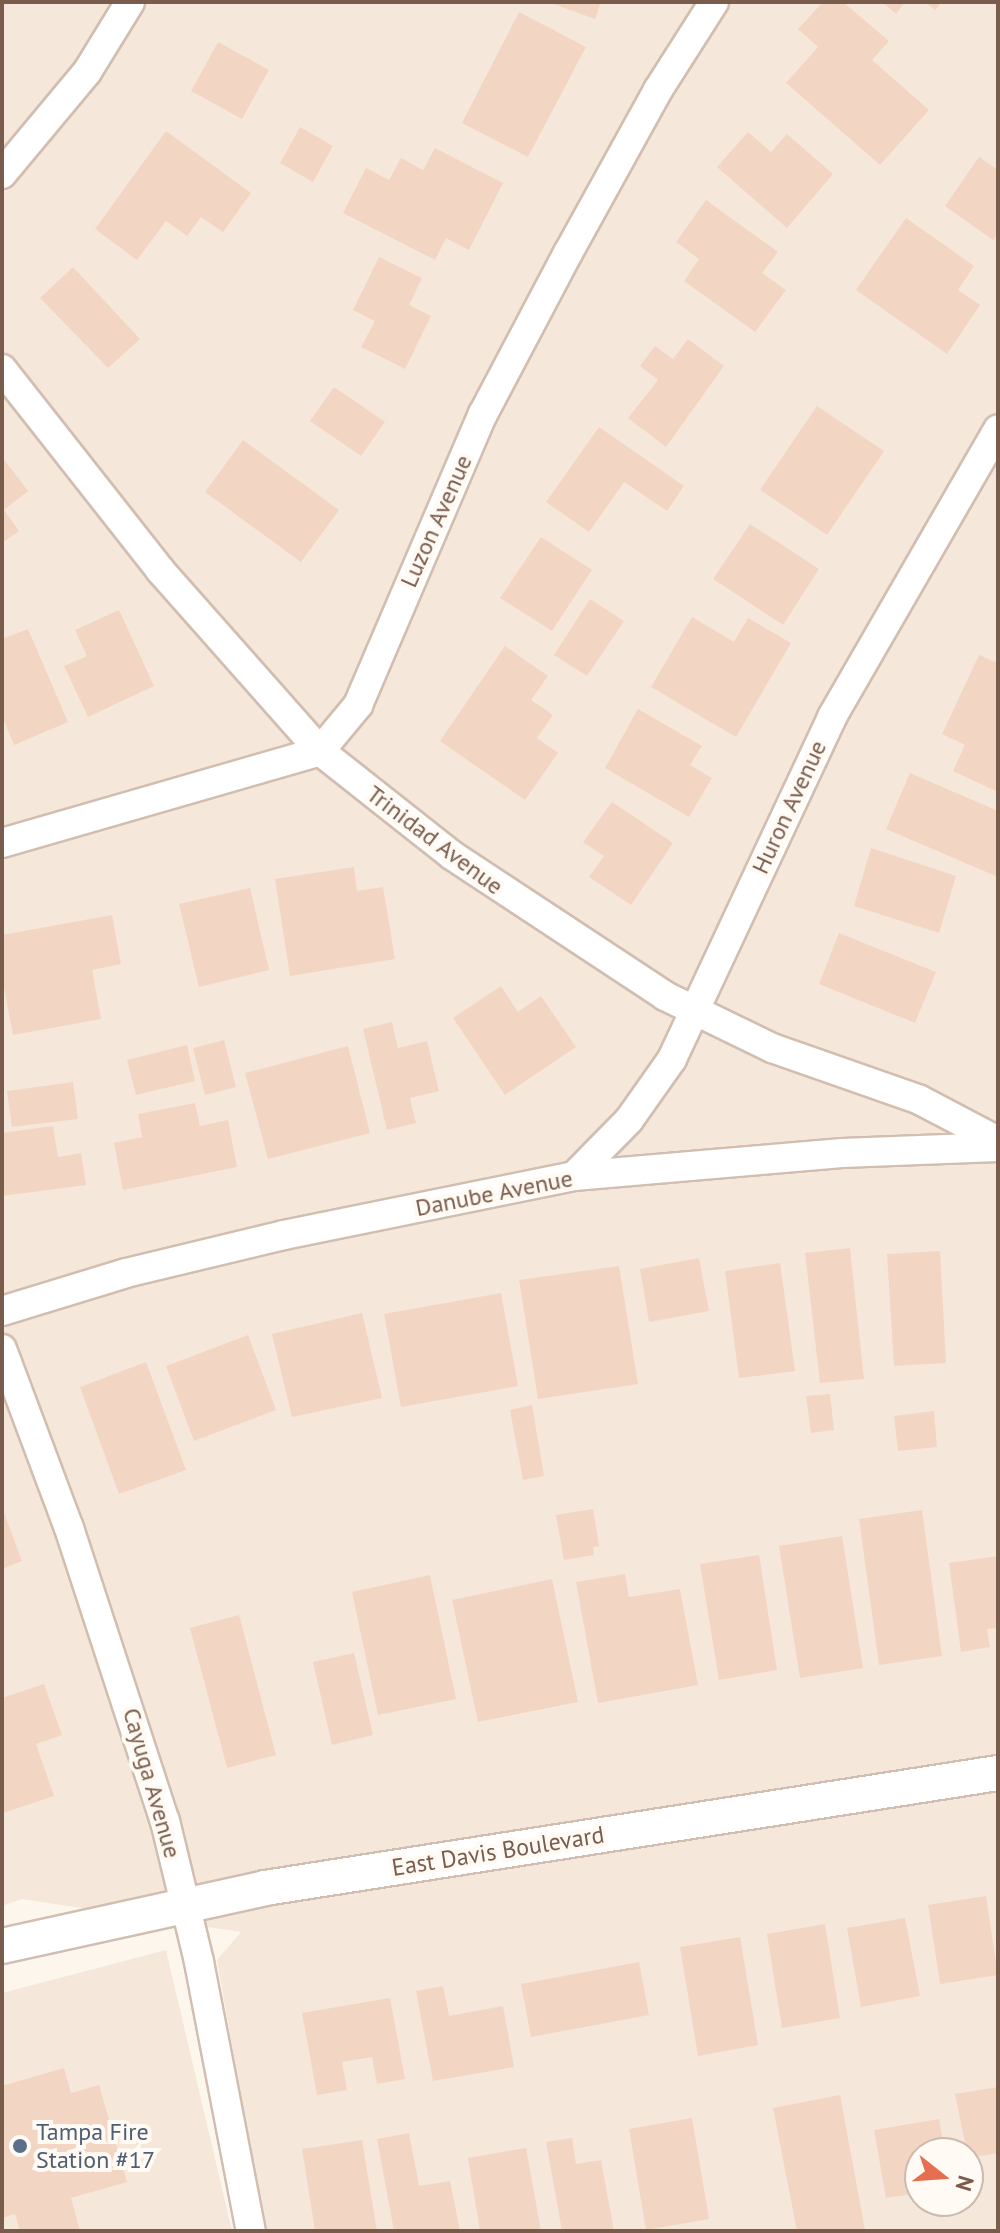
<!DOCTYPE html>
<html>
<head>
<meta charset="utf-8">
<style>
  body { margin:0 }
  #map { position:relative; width:1000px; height:2233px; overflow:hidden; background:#fdf6ec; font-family:"PT Sans",sans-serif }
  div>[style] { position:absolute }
  .residential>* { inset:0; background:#f5e8da }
  .building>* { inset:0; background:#f3d5c3 }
  .roads { filter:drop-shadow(2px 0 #d1beb0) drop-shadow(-2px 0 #d1beb0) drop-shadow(0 2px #d1beb0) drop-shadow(0 -2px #d1beb0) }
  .minor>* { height:28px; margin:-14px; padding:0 14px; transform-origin:14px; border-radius:14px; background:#fff }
  .tertiary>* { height:34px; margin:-17px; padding:0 17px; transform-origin:17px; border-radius:17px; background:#fff }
  .dots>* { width:22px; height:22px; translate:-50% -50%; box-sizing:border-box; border:4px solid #fffaf3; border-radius:50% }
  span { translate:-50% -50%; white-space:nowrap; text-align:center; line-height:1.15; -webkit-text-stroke:8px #fffaf3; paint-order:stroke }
  .street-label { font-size:24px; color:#7a5c4d }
  .service-label { font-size:24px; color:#4e5e75 }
  .left { translate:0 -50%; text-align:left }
  .frame { position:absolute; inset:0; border:4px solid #7a5c4d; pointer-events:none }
  .north { position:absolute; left:904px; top:2137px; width:80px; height:80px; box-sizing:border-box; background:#fffaf3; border:2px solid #cabbb1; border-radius:50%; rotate:107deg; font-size:22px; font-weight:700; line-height:32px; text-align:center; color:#7a5c4d }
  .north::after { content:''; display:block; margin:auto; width:28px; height:36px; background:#e76f51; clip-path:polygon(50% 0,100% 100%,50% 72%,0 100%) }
</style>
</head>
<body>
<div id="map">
  <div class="residential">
    <i style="clip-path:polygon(evenodd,2px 2px,998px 2px,998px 2231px,264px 2231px,217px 1960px,241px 1932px,22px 1899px,2px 1906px,2px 2px,920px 2153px,968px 2153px,968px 2201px,920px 2201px,920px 2153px)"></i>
    <i style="clip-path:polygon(166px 1950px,232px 2231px,2px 2231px,2px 1993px)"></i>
  </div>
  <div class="building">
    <i style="clip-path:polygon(548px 2px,601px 2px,595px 19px)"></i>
    <i style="clip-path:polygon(823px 2px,843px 2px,889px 41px,872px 60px,929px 110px,880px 165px,786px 83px,818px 47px,798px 29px)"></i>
    <i style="clip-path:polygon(882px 2px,905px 2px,896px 14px)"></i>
    <i style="clip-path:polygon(925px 2px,942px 2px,935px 10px)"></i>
    <i style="clip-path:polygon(519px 12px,586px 47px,528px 157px,462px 123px)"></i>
    <i style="clip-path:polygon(218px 42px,269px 70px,242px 119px,191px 91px)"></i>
    <i style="clip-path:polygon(300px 127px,333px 146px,313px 182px,280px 163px)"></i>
    <i style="clip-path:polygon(166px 131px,251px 193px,223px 232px,201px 217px,187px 236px,166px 221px,137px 260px,95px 229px)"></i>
    <i style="clip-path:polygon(748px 132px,771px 152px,787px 134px,833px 174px,787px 228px,717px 167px)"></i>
    <i style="clip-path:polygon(435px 148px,503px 183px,469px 250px,446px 238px,435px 260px,343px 213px,366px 168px,389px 180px,401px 158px,423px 170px)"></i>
    <i style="clip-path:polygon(979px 157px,998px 170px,998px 233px,993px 240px,945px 206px)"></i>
    <i style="clip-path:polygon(706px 200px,778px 252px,762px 273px,786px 290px,755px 332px,684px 281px,699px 259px,676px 242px)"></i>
    <i style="clip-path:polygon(906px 218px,974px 266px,958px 290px,980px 305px,947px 354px,856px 290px)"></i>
    <i style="clip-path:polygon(379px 257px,422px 278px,409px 305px,431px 316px,405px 369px,361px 347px,375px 321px,353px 310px)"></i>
    <i style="clip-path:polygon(73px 267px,140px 339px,108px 368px,40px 298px)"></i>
    <i style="clip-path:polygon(688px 339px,724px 366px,666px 447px,628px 418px,658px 380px,640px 366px,655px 346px,673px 359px)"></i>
    <i style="clip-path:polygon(334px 387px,385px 422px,361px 456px,310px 421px)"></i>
    <i style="clip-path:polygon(817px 406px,884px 451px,827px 535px,760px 490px)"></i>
    <i style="clip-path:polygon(599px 427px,684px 486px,667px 511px,624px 482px,589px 532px,546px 502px)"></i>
    <i style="clip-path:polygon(243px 440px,339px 510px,301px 562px,205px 492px)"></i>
    <i style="clip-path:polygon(2px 457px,28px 491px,4px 510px,19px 531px,2px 543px)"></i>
    <i style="clip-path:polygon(750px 524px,819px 569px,783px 625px,713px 579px)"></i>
    <i style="clip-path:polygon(541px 537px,592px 570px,552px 631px,500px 598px)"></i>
    <i style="clip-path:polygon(590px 599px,624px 621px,587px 676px,554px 655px)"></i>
    <i style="clip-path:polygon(119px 610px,154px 686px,88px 717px,64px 666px,87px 656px,75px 630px)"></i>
    <i style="clip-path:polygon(692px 617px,734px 642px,748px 618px,791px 643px,736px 737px,651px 687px)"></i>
    <i style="clip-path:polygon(28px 629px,68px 722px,14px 745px,2px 716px,2px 639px)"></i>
    <i style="clip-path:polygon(505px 646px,548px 676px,531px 700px,553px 715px,537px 738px,558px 753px,525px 800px,440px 741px)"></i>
    <i style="clip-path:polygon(979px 655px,998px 663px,998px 792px,953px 771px,965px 745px,942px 734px)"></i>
    <i style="clip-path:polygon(638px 709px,702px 746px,690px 765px,712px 778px,689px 817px,605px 768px)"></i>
    <i style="clip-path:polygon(910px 773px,998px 811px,998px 877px,886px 829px)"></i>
    <i style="clip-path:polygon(612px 802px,673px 843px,631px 905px,589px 877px,604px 856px,583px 842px)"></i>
    <i style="clip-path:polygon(871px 848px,956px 876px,939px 933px,854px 906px)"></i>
    <i style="clip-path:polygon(354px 867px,357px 891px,383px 887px,395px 959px,290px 976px,275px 879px)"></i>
    <i style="clip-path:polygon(250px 888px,269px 970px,199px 987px,179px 904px)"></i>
    <i style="clip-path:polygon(112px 915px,121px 964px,92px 970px,101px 1019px,13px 1035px,2px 977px,2px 935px)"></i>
    <i style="clip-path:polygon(839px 933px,936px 972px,915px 1023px,819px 984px)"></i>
    <i style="clip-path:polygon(501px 986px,518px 1012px,541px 996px,576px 1047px,505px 1095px,453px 1018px)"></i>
    <i style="clip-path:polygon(392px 1022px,398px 1048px,427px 1041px,439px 1091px,410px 1098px,416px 1123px,387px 1130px,363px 1029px)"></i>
    <i style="clip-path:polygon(224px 1040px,236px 1087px,205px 1095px,193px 1048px)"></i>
    <i style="clip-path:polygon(187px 1045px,195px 1081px,136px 1095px,127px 1060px)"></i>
    <i style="clip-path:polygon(348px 1046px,370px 1133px,268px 1159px,245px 1073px)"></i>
    <i style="clip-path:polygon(73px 1082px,78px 1119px,12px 1127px,7px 1091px)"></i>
    <i style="clip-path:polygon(195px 1103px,200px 1126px,228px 1120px,237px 1167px,123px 1190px,114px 1143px,142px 1137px,138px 1114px)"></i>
    <i style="clip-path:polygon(53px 1126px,58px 1157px,81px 1153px,86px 1185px,2px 1196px,2px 1133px)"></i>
    <i style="clip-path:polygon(850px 1248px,864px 1379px,820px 1383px,805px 1253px)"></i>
    <i style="clip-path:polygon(940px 1251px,946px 1363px,894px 1366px,887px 1254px)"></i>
    <i style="clip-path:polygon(699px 1258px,709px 1311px,649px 1322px,640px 1269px)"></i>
    <i style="clip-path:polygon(780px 1263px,795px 1371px,739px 1378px,725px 1271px)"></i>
    <i style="clip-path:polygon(619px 1266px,638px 1384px,538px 1399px,519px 1280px)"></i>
    <i style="clip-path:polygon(501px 1293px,518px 1386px,401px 1407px,384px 1314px)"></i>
    <i style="clip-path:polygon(362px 1313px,382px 1398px,292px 1417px,272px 1334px)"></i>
    <i style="clip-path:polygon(248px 1335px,276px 1410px,194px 1441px,166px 1366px)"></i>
    <i style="clip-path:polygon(146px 1362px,186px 1470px,119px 1494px,80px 1387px)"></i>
    <i style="clip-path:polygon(830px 1394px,834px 1430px,811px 1433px,806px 1396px)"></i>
    <i style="clip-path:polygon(532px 1405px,544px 1476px,523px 1480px,510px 1410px)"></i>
    <i style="clip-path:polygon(934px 1411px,937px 1447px,898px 1451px,894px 1416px)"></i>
    <i style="clip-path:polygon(2px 1507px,22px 1561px,2px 1569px)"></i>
    <i style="clip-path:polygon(593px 1509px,599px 1546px,593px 1547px,594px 1555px,564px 1560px,556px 1515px)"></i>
    <i style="clip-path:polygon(922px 1510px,942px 1656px,879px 1665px,859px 1519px)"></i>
    <i style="clip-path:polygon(842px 1536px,863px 1668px,800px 1678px,779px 1546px)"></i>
    <i style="clip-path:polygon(759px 1555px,777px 1670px,719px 1680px,700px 1564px)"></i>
    <i style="clip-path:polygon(998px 1556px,998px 1628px,987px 1629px,990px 1647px,961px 1652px,949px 1563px)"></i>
    <i style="clip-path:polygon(625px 1574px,629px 1597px,680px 1589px,698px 1685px,598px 1703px,576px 1582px)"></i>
    <i style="clip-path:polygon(430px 1575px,456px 1699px,378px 1715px,352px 1592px)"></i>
    <i style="clip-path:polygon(552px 1579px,578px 1702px,478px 1722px,452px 1600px)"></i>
    <i style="clip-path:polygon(239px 1615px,276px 1755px,227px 1768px,190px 1628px)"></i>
    <i style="clip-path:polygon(354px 1653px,373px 1735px,332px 1745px,313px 1662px)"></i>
    <i style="clip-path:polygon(44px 1684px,62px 1735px,36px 1744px,54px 1796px,3px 1813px,2px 1698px)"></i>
    <i style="clip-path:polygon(986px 1896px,998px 1975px,940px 1984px,928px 1905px)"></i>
    <i style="clip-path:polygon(905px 1918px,920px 1996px,861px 2007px,847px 1928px)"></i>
    <i style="clip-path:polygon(825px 1924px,840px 2018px,782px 2028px,767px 1934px)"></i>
    <i style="clip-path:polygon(740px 1937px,758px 2045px,698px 2056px,680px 1947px)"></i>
    <i style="clip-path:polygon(639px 1962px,649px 2015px,531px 2037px,521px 1984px)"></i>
    <i style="clip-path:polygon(443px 1986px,449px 2016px,503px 2006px,514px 2067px,433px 2081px,416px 1991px)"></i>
    <i style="clip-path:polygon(390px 1998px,405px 2079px,377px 2084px,372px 2057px,342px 2062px,347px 2090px,317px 2095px,302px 2013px)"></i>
    <i style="clip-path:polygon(64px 2068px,71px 2093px,99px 2085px,127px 2182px,71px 2198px,80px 2231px,20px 2231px,15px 2214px,2px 2218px,2px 2086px)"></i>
    <i style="clip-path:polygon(998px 2087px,998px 2153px,968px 2158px,955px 2094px)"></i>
    <i style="clip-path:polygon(840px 2095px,865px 2230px,797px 2231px,773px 2108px)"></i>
    <i style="clip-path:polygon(692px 2118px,709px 2219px,646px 2230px,629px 2129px)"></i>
    <i style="clip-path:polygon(939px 2119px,945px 2153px,920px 2153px,920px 2193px,886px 2198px,874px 2130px)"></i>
    <i style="clip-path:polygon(409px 2133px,419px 2186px,450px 2181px,460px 2231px,394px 2231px,377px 2139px)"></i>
    <i style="clip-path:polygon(572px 2138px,576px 2164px,601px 2160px,614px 2231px,562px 2231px,546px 2142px)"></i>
    <i style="clip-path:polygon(362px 2140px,377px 2231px,315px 2231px,302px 2149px)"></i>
    <i style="clip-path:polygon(526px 2148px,541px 2231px,480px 2231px,468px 2158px)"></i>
  </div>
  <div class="roads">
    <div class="minor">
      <i style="left:2px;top:174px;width:133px;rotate:-50.2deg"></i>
      <i style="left:87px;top:72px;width:82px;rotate:-58.4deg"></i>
      <i style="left:2px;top:369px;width:256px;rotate:51.8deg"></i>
      <i style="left:160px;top:570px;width:242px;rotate:48.5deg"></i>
      <i style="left:320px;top:751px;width:169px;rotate:38.3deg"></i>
      <i style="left:453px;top:856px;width:254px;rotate:33.4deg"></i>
      <i style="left:665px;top:996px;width:119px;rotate:25.9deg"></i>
      <i style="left:772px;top:1048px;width:155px;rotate:19.3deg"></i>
      <i style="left:918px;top:1099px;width:90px;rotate:27.7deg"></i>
      <i style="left:2px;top:843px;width:331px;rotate:-16.1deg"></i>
      <i style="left:320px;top:751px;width:60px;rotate:-50.4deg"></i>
      <i style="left:358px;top:705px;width:317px;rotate:-66.8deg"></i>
      <i style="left:483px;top:414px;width:182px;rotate:-62.2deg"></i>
      <i style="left:568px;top:253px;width:186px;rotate:-61.1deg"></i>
      <i style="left:658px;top:90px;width:104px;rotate:-57.5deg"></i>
      <i style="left:574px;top:1176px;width:78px;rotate:-45.5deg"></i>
      <i style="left:629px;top:1120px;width:75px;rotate:-54.8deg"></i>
      <i style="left:672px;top:1059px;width:378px;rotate:-64.9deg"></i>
      <i style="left:832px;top:717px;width:332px;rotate:-60deg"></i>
      <i style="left:2px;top:1311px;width:130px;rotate:-17deg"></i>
      <i style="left:126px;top:1273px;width:163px;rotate:-13.5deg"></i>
      <i style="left:284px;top:1235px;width:296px;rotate:-11.5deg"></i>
      <i style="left:574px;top:1176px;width:269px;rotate:-4.9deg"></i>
      <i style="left:842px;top:1153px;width:156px;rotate:-2.2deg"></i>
      <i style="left:2px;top:1349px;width:191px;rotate:69.5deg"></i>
      <i style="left:69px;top:1528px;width:308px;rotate:71.9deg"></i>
      <i style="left:165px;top:1821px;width:145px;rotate:76.4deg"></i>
      <i style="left:199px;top:1962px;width:274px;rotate:79.1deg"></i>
    </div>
    <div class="tertiary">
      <i style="left:2px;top:1946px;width:269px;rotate:-12.4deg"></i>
      <i style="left:265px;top:1888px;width:742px;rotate:-8.92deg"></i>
    </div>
  </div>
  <div class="dots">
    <i style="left:20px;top:2146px;background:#5c6f8a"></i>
  </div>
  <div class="street-label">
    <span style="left:436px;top:521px;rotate:-66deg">Luzon Avenue</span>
    <span style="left:789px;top:807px;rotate:-65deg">Huron Avenue</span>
    <span style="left:435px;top:840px;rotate:37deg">Trinidad Avenue</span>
    <span style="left:494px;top:1193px;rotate:-11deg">Danube Avenue</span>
    <span style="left:152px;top:1783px;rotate:74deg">Cayuga Avenue</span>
    <span style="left:498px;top:1851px;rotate:-9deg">East Davis Boulevard</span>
  </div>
  <div class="service-label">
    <span class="left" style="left:36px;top:2146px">Tampa Fire<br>Station #17</span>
  </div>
  <div class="frame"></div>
  <div class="north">N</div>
</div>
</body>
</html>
